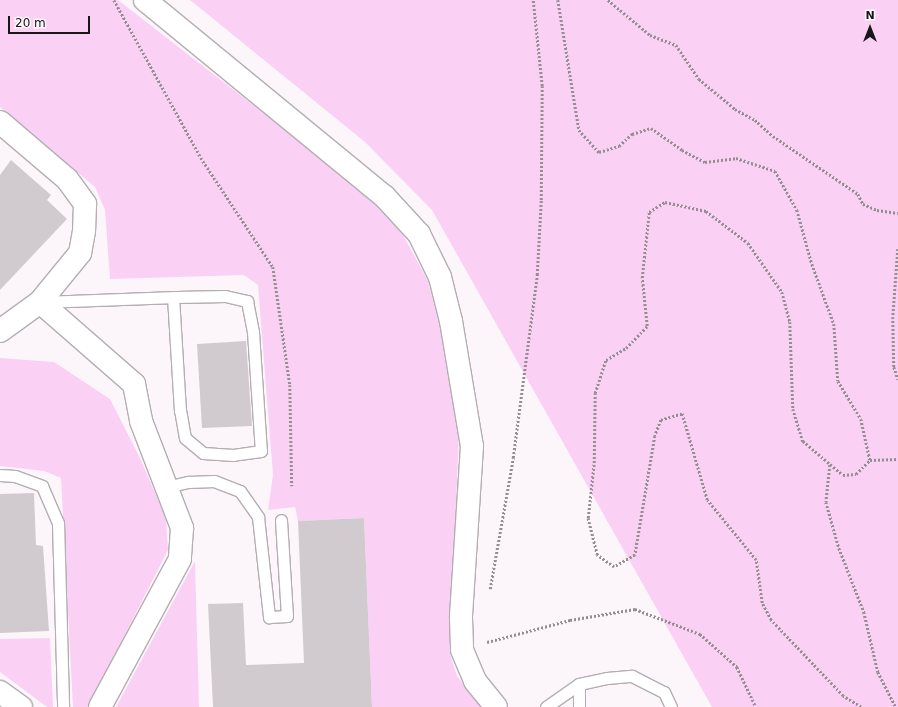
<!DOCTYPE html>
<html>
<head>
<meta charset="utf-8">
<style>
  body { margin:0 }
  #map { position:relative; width:898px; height:707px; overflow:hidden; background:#fcf6fb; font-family:"DejaVu Sans",sans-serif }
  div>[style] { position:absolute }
  .green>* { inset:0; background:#fad1f4 }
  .building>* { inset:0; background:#d1cbd0 }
  .path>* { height:2.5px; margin-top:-1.25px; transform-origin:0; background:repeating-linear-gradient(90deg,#928e91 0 2px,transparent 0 4px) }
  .roads { filter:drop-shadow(1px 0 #b3aeb2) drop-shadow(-1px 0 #b3aeb2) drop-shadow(0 1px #b3aeb2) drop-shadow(0 -1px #b3aeb2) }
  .service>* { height:11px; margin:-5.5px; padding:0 5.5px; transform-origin:5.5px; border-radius:5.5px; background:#fff }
  .minor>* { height:22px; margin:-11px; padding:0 11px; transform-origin:11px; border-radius:11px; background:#fff }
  span { translate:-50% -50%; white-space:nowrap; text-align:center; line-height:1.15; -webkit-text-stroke:3px #fcf6fb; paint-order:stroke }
  .north { position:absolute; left:850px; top:8px; width:40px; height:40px; -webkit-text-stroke:3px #fcf6fb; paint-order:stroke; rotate:0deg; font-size:11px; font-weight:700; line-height:16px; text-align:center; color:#181617 }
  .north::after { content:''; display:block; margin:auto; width:14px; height:18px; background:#181617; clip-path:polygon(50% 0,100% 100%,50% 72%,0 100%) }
  .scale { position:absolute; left:8px; top:16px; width:82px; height:18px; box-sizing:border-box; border:2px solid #181617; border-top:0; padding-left:5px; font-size:12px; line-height:14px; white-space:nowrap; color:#181617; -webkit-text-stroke:3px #fcf6fb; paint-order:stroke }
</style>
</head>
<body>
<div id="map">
  <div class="green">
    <i style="clip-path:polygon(0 0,118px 0,369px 195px,397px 224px,428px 281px,444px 342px,459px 433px,450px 654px,457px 676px,482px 707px,372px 707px,364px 518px,298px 521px,295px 507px,268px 510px,273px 475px,258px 285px,244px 275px,110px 279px,105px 210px,95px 187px,0 107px)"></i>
    <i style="clip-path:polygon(190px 0,898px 0,898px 707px,712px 707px,432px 210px,365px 142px)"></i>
    <i style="clip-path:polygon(0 358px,54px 362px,110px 399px,139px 456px,166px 518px,168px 550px,88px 707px,73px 707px,61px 478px,44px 471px,0 466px)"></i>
    <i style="clip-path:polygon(195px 561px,199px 707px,116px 707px)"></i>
    <i style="clip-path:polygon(50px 638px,53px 707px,47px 707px,0 672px,0 639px)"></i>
  </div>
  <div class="building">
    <i style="clip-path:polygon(11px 160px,51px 195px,47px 200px,67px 219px,0 290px,0 175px)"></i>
    <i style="clip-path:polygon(246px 341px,252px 426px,202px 428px,197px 344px)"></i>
    <i style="clip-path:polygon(34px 493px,36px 545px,43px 546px,49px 631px,0 633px,0 494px)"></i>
    <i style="clip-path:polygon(364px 518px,372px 707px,213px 707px,208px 604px,243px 603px,246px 665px,304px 663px,298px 521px)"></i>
  </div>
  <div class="path">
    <i style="left:114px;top:0;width:184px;rotate:61.1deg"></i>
    <i style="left:203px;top:161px;width:127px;rotate:56.6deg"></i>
    <i style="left:273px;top:267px;width:119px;rotate:81.8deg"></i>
    <i style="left:290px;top:385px;width:101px;rotate:88.9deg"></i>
    <i style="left:558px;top:0;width:132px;rotate:80.8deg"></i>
    <i style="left:579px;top:130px;width:30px;rotate:48deg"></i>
    <i style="left:599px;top:152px;width:21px;rotate:-17deg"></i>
    <i style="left:619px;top:146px;width:18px;rotate:-43deg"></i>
    <i style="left:632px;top:134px;width:20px;rotate:-18deg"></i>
    <i style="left:651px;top:128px;width:38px;rotate:35deg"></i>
    <i style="left:682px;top:150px;width:26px;rotate:28deg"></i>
    <i style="left:705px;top:162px;width:31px;rotate:-7deg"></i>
    <i style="left:736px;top:158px;width:41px;rotate:18.4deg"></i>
    <i style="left:775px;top:171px;width:45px;rotate:60.6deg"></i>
    <i style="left:797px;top:210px;width:56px;rotate:74.5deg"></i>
    <i style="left:812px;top:264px;width:64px;rotate:69.9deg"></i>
    <i style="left:834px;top:324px;width:57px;rotate:86deg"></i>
    <i style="left:838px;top:381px;width:44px;rotate:58.8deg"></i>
    <i style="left:861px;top:419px;width:42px;rotate:77.6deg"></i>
    <i style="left:870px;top:460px;width:28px;rotate:-2deg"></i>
    <i style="left:608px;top:0;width:55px;rotate:39.8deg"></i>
    <i style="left:650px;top:35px;width:28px;rotate:21deg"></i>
    <i style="left:676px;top:45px;width:41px;rotate:55.9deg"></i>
    <i style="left:699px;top:79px;width:47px;rotate:39.8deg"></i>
    <i style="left:735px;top:109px;width:23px;rotate:29deg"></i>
    <i style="left:755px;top:120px;width:24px;rotate:42deg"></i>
    <i style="left:773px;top:136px;width:103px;rotate:34.3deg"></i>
    <i style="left:858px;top:194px;width:11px;rotate:63deg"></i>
    <i style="left:863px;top:204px;width:15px;rotate:23deg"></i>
    <i style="left:877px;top:210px;width:21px;rotate:8deg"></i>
    <i style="left:898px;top:249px;width:68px;rotate:94.2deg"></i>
    <i style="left:893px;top:317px;width:50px;rotate:88.9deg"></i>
    <i style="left:894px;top:367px;width:13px;rotate:72deg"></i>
    <i style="left:830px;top:465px;width:37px;rotate:96deg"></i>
    <i style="left:826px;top:502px;width:48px;rotate:74.2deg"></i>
    <i style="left:839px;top:548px;width:69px;rotate:68.7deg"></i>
    <i style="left:864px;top:612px;width:62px;rotate:76.9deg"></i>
    <i style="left:878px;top:672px;width:39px;rotate:63deg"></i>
    <i style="left:490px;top:589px;width:133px;rotate:-80deg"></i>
    <i style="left:513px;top:458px;width:185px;rotate:-82.5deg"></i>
    <i style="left:537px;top:275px;width:75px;rotate:-86.9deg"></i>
    <i style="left:541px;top:200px;width:114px;rotate:-89.5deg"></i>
    <i style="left:542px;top:86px;width:86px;rotate:-96deg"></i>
    <i style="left:487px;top:642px;width:86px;rotate:-14.8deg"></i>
    <i style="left:570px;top:620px;width:66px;rotate:-9.6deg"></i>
    <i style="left:635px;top:609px;width:70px;rotate:21deg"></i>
    <i style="left:700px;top:634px;width:50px;rotate:41.7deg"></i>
    <i style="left:737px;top:667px;width:44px;rotate:64.6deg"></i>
    <i style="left:861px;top:707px;width:21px;rotate:-149deg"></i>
    <i style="left:843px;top:696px;width:105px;rotate:-133.5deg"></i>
    <i style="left:771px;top:620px;width:19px;rotate:-118deg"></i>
    <i style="left:762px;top:603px;width:43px;rotate:-97.9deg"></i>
    <i style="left:756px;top:560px;width:77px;rotate:-129.2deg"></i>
    <i style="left:707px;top:500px;width:90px;rotate:-106.2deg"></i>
    <i style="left:682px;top:414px;width:22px;rotate:164deg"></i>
    <i style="left:661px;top:420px;width:17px;rotate:111deg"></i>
    <i style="left:655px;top:436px;width:121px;rotate:99.5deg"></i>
    <i style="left:635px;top:555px;width:24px;rotate:150deg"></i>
    <i style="left:614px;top:567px;width:21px;rotate:-145deg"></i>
    <i style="left:597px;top:555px;width:38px;rotate:-104deg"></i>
    <i style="left:588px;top:518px;width:55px;rotate:-83.8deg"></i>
    <i style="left:594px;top:463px;width:70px;rotate:-89.2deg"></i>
    <i style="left:595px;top:393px;width:35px;rotate:-72deg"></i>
    <i style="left:606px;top:360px;width:23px;rotate:-31deg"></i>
    <i style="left:626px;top:348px;width:30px;rotate:-46deg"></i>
    <i style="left:647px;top:326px;width:48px;rotate:-95.9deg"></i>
    <i style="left:642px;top:278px;width:66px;rotate:-83.9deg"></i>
    <i style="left:649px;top:212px;width:19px;rotate:-32deg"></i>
    <i style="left:665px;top:202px;width:42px;rotate:12.4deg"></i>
    <i style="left:706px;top:211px;width:53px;rotate:37.3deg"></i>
    <i style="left:748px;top:243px;width:60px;rotate:55.2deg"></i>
    <i style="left:782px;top:292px;width:31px;rotate:75deg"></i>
    <i style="left:790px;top:322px;width:87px;rotate:88deg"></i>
    <i style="left:793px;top:409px;width:34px;rotate:73deg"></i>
    <i style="left:803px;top:441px;width:52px;rotate:40.4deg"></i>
    <i style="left:843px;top:475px;width:13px;rotate:-4deg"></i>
    <i style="left:856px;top:474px;width:20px;rotate:-45deg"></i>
  </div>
  <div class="roads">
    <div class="service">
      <i style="left:42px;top:302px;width:134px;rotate:-2.1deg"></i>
      <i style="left:176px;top:297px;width:49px;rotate:-1.2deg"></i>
      <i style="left:225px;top:296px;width:23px;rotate:13deg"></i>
      <i style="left:247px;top:301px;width:32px;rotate:79deg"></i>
      <i style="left:253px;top:332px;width:119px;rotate:86.2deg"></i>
      <i style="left:261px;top:451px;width:28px;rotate:172deg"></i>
      <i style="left:233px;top:455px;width:30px;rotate:-176deg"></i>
      <i style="left:203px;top:453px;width:23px;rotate:-140deg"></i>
      <i style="left:185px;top:438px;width:27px;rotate:-100deg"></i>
      <i style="left:180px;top:411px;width:114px;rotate:-93.5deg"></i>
      <i style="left:0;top:475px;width:15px;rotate:4deg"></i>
      <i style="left:15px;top:476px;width:29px;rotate:20deg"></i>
      <i style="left:42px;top:486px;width:40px;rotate:66.6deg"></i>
      <i style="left:58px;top:523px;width:184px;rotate:88.4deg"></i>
      <i style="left:166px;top:487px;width:23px;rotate:-13deg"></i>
      <i style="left:188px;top:482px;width:26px;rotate:-2deg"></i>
      <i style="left:214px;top:481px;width:28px;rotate:21deg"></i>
      <i style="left:240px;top:491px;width:32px;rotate:55deg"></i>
      <i style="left:258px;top:517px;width:101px;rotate:83.7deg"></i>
      <i style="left:269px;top:617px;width:18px;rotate:-3deg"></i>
      <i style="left:287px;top:616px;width:96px;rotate:-93.6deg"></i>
      <i style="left:546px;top:707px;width:40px;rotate:-34.9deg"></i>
      <i style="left:579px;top:707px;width:23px;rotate:-90deg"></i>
      <i style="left:579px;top:684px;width:29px;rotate:-12deg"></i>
      <i style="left:607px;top:678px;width:25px;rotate:-5deg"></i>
      <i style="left:632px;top:676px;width:36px;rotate:27deg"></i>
      <i style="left:664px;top:692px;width:17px;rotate:65deg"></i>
    </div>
    <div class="minor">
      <i style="left:145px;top:0;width:309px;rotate:39.4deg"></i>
      <i style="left:384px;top:196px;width:52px;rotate:47.4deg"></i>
      <i style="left:419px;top:234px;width:48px;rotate:64deg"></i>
      <i style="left:440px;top:277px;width:45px;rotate:76deg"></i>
      <i style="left:451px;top:321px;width:127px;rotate:80.5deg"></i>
      <i style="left:472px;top:446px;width:172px;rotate:93.7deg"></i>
      <i style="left:461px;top:618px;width:32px;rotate:88deg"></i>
      <i style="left:462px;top:650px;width:34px;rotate:67deg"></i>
      <i style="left:475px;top:681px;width:33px;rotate:51deg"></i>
      <i style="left:0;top:122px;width:88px;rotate:40.4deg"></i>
      <i style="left:67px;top:179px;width:31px;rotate:54deg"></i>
      <i style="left:85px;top:204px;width:27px;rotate:92deg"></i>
      <i style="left:84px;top:231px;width:22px;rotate:100deg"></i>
      <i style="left:80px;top:253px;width:63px;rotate:129.2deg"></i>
      <i style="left:40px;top:302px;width:125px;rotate:41.1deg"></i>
      <i style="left:134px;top:384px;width:38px;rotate:79deg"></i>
      <i style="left:141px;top:421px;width:115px;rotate:69deg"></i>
      <i style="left:182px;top:528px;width:31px;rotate:94deg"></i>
      <i style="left:180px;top:559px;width:168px;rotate:118.4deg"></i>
      <i style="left:0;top:331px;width:49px;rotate:-35.9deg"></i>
      <i style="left:0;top:692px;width:26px;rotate:36deg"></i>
    </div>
  </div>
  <div class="north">N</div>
  <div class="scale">20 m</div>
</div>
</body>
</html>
